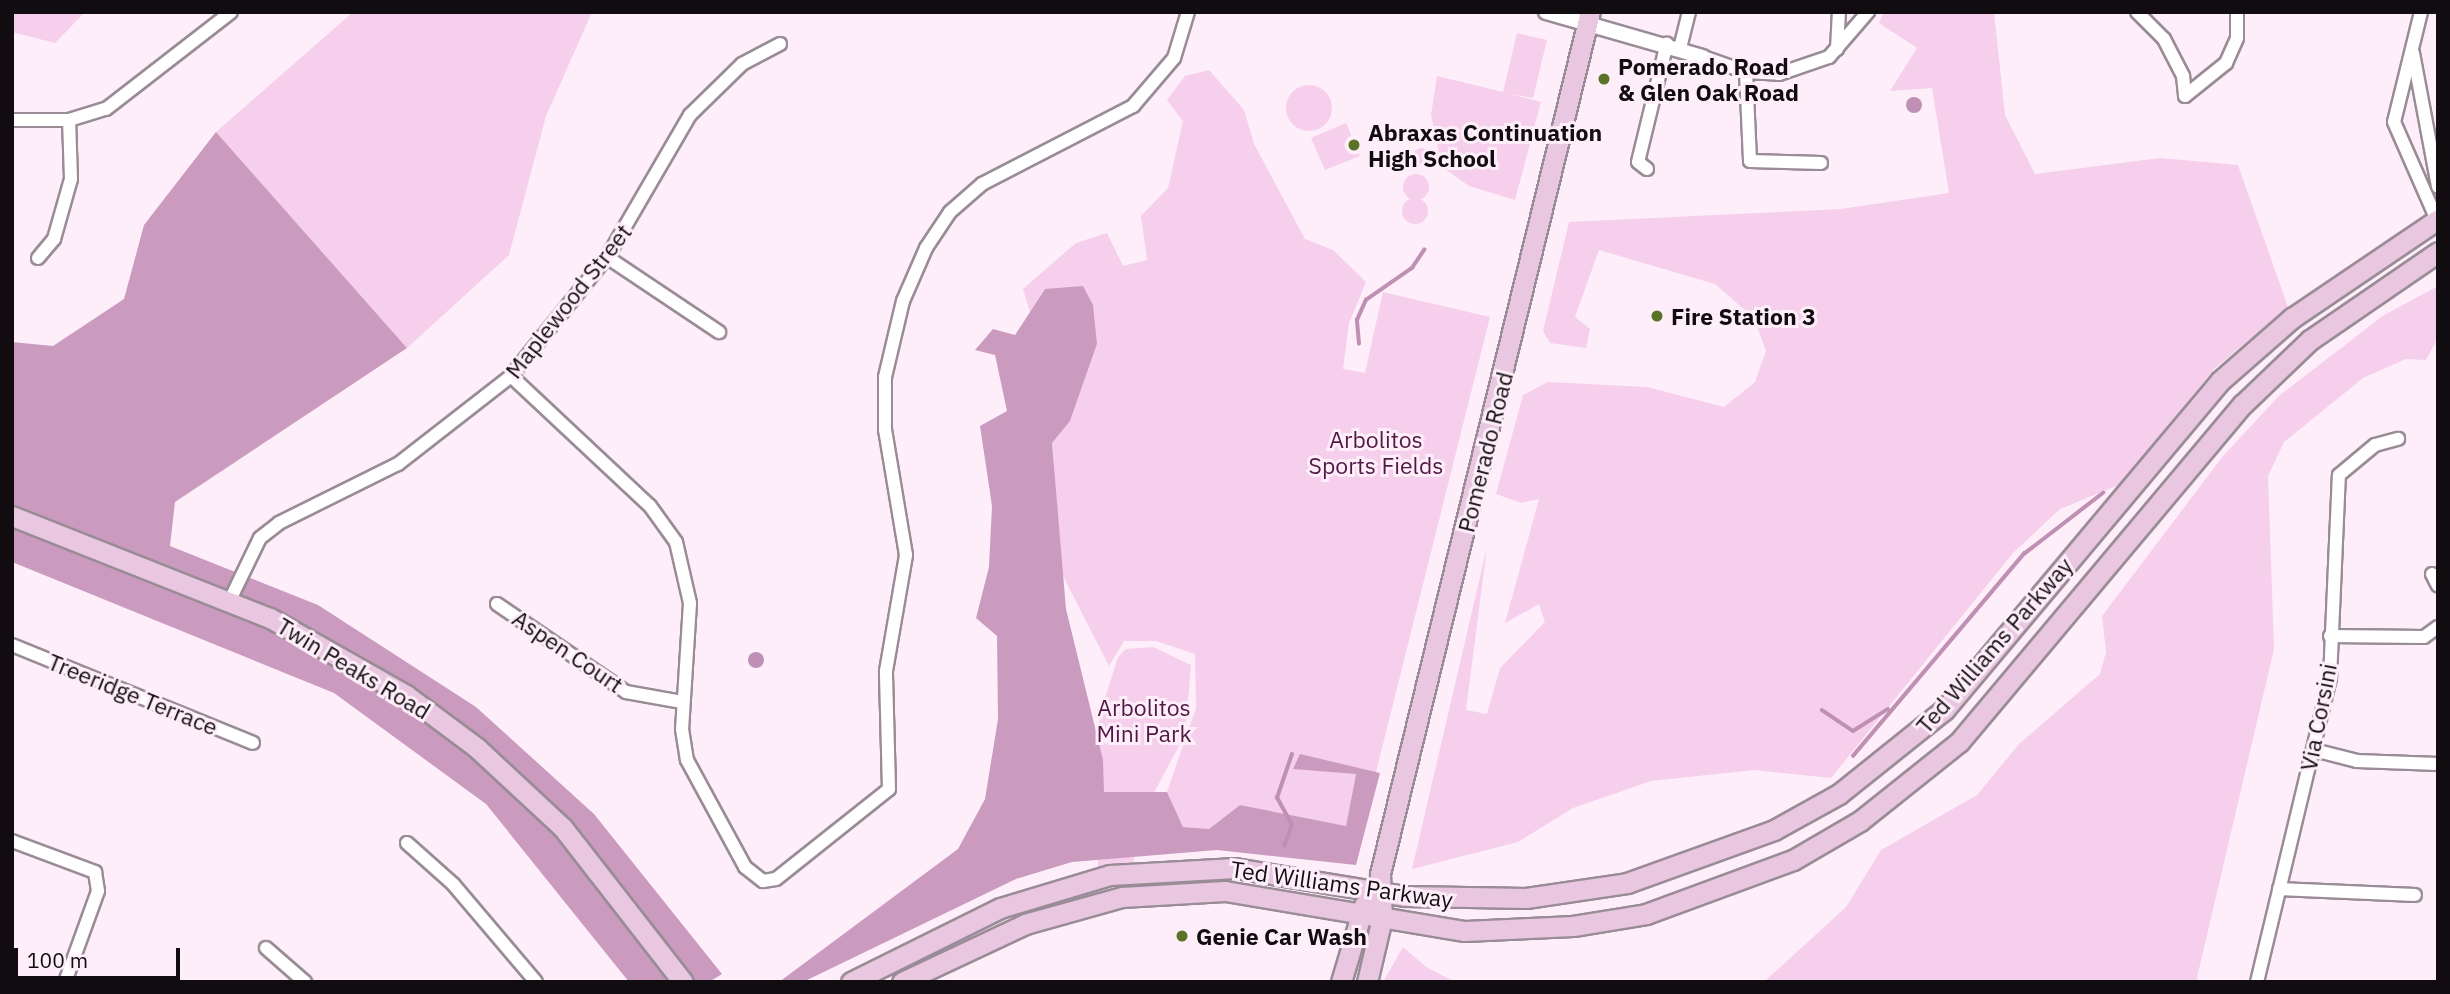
<!DOCTYPE html>
<html>
<head>
<meta charset="utf-8">
<style>
  body { margin:0 }
  #map { position:relative; width:2450px; height:994px; overflow:hidden; background:#feeef9; font-family:"IBM Plex Sans",sans-serif }
  div>[style] { position:absolute }
  .green>* { inset:0; background:#f5cfeb }
  .round { border-radius:50% }
  .forest>* { inset:0; background:#cb9bbf }
  .water>* { inset:0; background:#bf90b3 }
  .stream>* { height:3.5px; margin:-1.75px; padding:0 1.75px; transform-origin:1.75px; border-radius:1.75px; background:#bf90b3 }
  .roads { filter:drop-shadow(2px 0 #9a8c96) drop-shadow(-2px 0 #9a8c96) drop-shadow(0 2px #9a8c96) drop-shadow(0 -2px #9a8c96) }
  .minor>* { height:12px; margin:-6px; padding:0 6px; transform-origin:6px; border-radius:6px; background:#fff }
  .tertiary>* { height:14px; margin:-7px; padding:0 7px; transform-origin:7px; border-radius:7px; background:#fff }
  .primary>* { height:19px; margin:-9.5px; padding:0 9.5px; transform-origin:9.5px; border-radius:9.5px; background:#e9c7e1 }
  .dots>* { width:19px; height:19px; translate:-50% -50%; box-sizing:border-box; border:4px solid #feeef9; border-radius:50% }
  span { translate:-50% -50%; white-space:nowrap; text-align:center; line-height:1.15; -webkit-text-stroke:6px #feeef9; paint-order:stroke }
  .poi-label { font-size:23px; color:#110c0f; font-weight:700 }
  .left { translate:0 -50%; text-align:left }
  .street-label { font-size:23px; color:#110c0f }
  .park-label { font-size:23px; color:#511846 }
  .frame { position:absolute; inset:0; border:14px solid #110c0f; pointer-events:none }
  .scale { position:absolute; left:14px; top:948px; width:166px; height:32px; box-sizing:border-box; border:4px solid #110c0f; border-top:0; padding-left:9px; font-size:21px; line-height:24px; white-space:nowrap; color:#110c0f; -webkit-text-stroke:5px #feeef9; paint-order:stroke }
</style>
</head>
<body>
<div id="map">
  <div class="green">
    <i style="clip-path:polygon(12px 12px,85px 12px,55px 43px,12px 32px)"></i>
    <i style="clip-path:polygon(353px 12px,592px 12px,546px 116px,509px 255px,407px 348px,216px 132px)"></i>
    <i style="clip-path:polygon(1884px 12px,1994px 12px,2005px 115px,2035px 174px,2160px 158px,2238px 165px,2288px 307px,2214px 369px,2119px 485px,2060px 509px,2013px 553px,1831px 778px,1754px 770px,1651px 781px,1573px 808px,1518px 842px,1412px 869px,1487px 547px,1466px 710px,1487px 714px,1500px 668px,1545px 622px,1539px 604px,1505px 623px,1539px 499px,1521px 503px,1496px 494px,1523px 395px,1548px 382px,1647px 387px,1724px 407px,1755px 382px,1766px 351px,1754px 318px,1715px 284px,1599px 250px,1575px 317px,1590px 329px,1586px 348px,1550px 343px,1543px 331px,1569px 222px,1841px 209px,1949px 193px,1932px 88px,1890px 91px,1917px 48px,1879px 23px)"></i>
    <i style="clip-path:polygon(1517px 33px,1547px 40px,1533px 98px,1510px 94px,1541px 102px,1515px 200px,1469px 186px,1442px 167px,1431px 115px,1437px 76px,1503px 92px)"></i>
    <i style="clip-path:polygon(1209px 70px,1244px 110px,1254px 144px,1305px 239px,1333px 250px,1366px 282px,1349px 323px,1343px 369px,1365px 373px,1383px 292px,1490px 317px,1376px 772px,1293px 768px,1356px 774px,1346px 826px,1240px 805px,1209px 829px,1183px 827px,1167px 792px,1196px 708px,1195px 654px,1156px 641px,1124px 641px,1109px 666px,1062px 574px,1052px 442px,1070px 421px,1097px 344px,1045px 289px,1030px 312px,1023px 289px,1076px 243px,1107px 233px,1123px 266px,1147px 260px,1141px 216px,1168px 188px,1183px 121px,1167px 100px,1185px 76px)"></i>
    <i class="round" style="left:1286px;top:85px;width:46px;height:46px"></i>
    <i style="clip-path:polygon(1346px 123px,1360px 156px,1325px 170px,1311px 138px)"></i>
    <i class="round" style="left:1413px;top:148px;width:18px;height:18px"></i>
    <i class="round" style="left:1403px;top:174px;width:26px;height:26px"></i>
    <i class="round" style="left:1402px;top:198px;width:26px;height:26px"></i>
    <i style="clip-path:polygon(2438px 286px,2438px 338px,2426px 360px,2406px 359px,2363px 378px,2284px 442px,2268px 476px,2274px 649px,2196px 982px,1764px 982px,1846px 907px,1881px 850px,1977px 795px,2019px 744px,2100px 674px,2106px 652px,2102px 616px,2223px 456px,2279px 396px,2384px 315px)"></i>
    <i style="clip-path:polygon(1153px 647px,1191px 665px,1185px 735px,1143px 813px,1133px 863px,1098px 868px,1097px 731px,1104px 701px,1118px 657px,1126px 649px)"></i>
    <i style="clip-path:polygon(1403px 947px,1426px 967px,1455px 982px,1383px 982px)"></i>
  </div>
  <div class="forest">
    <i style="clip-path:polygon(216px 132px,407px 348px,175px 502px,170px 546px,318px 605px,476px 707px,594px 814px,722px 974px,709px 982px,629px 982px,486px 804px,334px 693px,12px 562px,12px 342px,53px 346px,124px 299px,144px 225px)"></i>
    <i style="clip-path:polygon(1083px 286px,1093px 305px,1097px 344px,1070px 421px,1052px 443px,1066px 609px,1103px 760px,1104px 792px,1167px 792px,1183px 827px,1209px 829px,1240px 805px,1346px 826px,1356px 774px,1293px 769px,1300px 754px,1380px 773px,1356px 865px,1217px 850px,1072px 862px,1016px 879px,803px 982px,779px 982px,958px 849px,985px 799px,998px 719px,997px 636px,976px 618px,989px 567px,992px 506px,980px 426px,1007px 411px,995px 355px,975px 350px,993px 329px,1015px 335px,1045px 289px)"></i>
  </div>
  <div class="water">
    <i class="round" style="left:1906px;top:97px;width:16px;height:16px"></i>
    <i class="round" style="left:748px;top:652px;width:16px;height:16px"></i>
  </div>
  <div class="stream">
    <i style="left:1359px;top:344px;width:24px;rotate:-95deg"></i>
    <i style="left:1357px;top:320px;width:22px;rotate:-66deg"></i>
    <i style="left:1366px;top:300px;width:56px;rotate:-34.8deg"></i>
    <i style="left:1412px;top:268px;width:22px;rotate:-56deg"></i>
    <i style="left:1822px;top:710px;width:37px;rotate:34deg"></i>
    <i style="left:1853px;top:731px;width:41px;rotate:-32.2deg"></i>
    <i style="left:1853px;top:756px;width:265px;rotate:-49.8deg"></i>
    <i style="left:2024px;top:554px;width:100px;rotate:-37.7deg"></i>
    <i style="left:1284px;top:846px;width:22px;rotate:-69deg"></i>
    <i style="left:1292px;top:825px;width:31px;rotate:-119deg"></i>
    <i style="left:1277px;top:798px;width:46px;rotate:-71.2deg"></i>
  </div>
  <div class="roads">
    <div class="minor">
      <i style="left:2137px;top:12px;width:38px;rotate:45deg"></i>
      <i style="left:2164px;top:39px;width:42px;rotate:62.8deg"></i>
      <i style="left:2183px;top:76px;width:20px;rotate:84deg"></i>
      <i style="left:2185px;top:96px;width:53px;rotate:-38.8deg"></i>
      <i style="left:2226px;top:63px;width:27px;rotate:-66deg"></i>
      <i style="left:2237px;top:38px;width:26px;rotate:-90deg"></i>
      <i style="left:2421px;top:12px;width:113px;rotate:103.8deg"></i>
      <i style="left:2394px;top:122px;width:107px;rotate:66.3deg"></i>
      <i style="left:1680px;top:48px;width:37px;rotate:-76deg"></i>
      <i style="left:1837px;top:49px;width:37px;rotate:-87deg"></i>
      <i style="left:2413px;top:53px;width:136px;rotate:79.4deg"></i>
      <i style="left:1703px;top:57px;width:46px;rotate:19.2deg"></i>
      <i style="left:1746px;top:72px;width:33px;rotate:3deg"></i>
      <i style="left:1779px;top:74px;width:53px;rotate:-18.8deg"></i>
      <i style="left:1829px;top:57px;width:60px;rotate:-49.1deg"></i>
      <i style="left:1746px;top:72px;width:89px;rotate:87.4deg"></i>
      <i style="left:1750px;top:161px;width:71px;rotate:1.6deg"></i>
      <i style="left:12px;top:120px;width:57px"></i>
      <i style="left:69px;top:120px;width:39px;rotate:-17deg"></i>
      <i style="left:106px;top:109px;width:158px;rotate:-37.8deg"></i>
      <i style="left:1647px;top:169px;width:11px;rotate:-142deg"></i>
      <i style="left:1638px;top:162px;width:122px;rotate:-76.3deg"></i>
      <i style="left:607px;top:257px;width:135px;rotate:33.8deg"></i>
      <i style="left:38px;top:258px;width:25px;rotate:-50deg"></i>
      <i style="left:54px;top:239px;width:62px;rotate:-74.2deg"></i>
      <i style="left:71px;top:179px;width:59px;rotate:-91.9deg"></i>
      <i style="left:511px;top:376px;width:190px;rotate:43.1deg"></i>
      <i style="left:650px;top:506px;width:44px;rotate:54.2deg"></i>
      <i style="left:676px;top:542px;width:63px;rotate:77.1deg"></i>
      <i style="left:690px;top:603px;width:126px;rotate:93.6deg"></i>
      <i style="left:682px;top:729px;width:31px;rotate:81deg"></i>
      <i style="left:687px;top:760px;width:122px;rotate:61.5deg"></i>
      <i style="left:745px;top:867px;width:23px;rotate:38deg"></i>
      <i style="left:763px;top:881px;width:13px;rotate:-9deg"></i>
      <i style="left:776px;top:879px;width:144px;rotate:-38.5deg"></i>
      <i style="left:889px;top:789px;width:118px;rotate:-91.5deg"></i>
      <i style="left:886px;top:671px;width:118px;rotate:-80.2deg"></i>
      <i style="left:906px;top:555px;width:127px;rotate:-99.5deg"></i>
      <i style="left:885px;top:430px;width:53px;rotate:-90deg"></i>
      <i style="left:885px;top:377px;width:78px;rotate:-76.7deg"></i>
      <i style="left:903px;top:301px;width:58px;rotate:-66.5deg"></i>
      <i style="left:926px;top:248px;width:43px;rotate:-56.3deg"></i>
      <i style="left:950px;top:212px;width:43px;rotate:-41.2deg"></i>
      <i style="left:982px;top:184px;width:170px;rotate:-27.3deg"></i>
      <i style="left:1133px;top:106px;width:63px;rotate:-49.5deg"></i>
      <i style="left:1174px;top:58px;width:48px;rotate:-73.1deg"></i>
      <i style="left:2432px;top:574px;width:13px;rotate:63deg"></i>
      <i style="left:229px;top:602px;width:71px;rotate:-64.2deg"></i>
      <i style="left:260px;top:538px;width:24px;rotate:-38deg"></i>
      <i style="left:279px;top:523px;width:133px;rotate:-26.4deg"></i>
      <i style="left:398px;top:464px;width:143px;rotate:-37.9deg"></i>
      <i style="left:511px;top:376px;width:156px;rotate:-51.2deg"></i>
      <i style="left:609px;top:254px;width:161px;rotate:-59.8deg"></i>
      <i style="left:690px;top:115px;width:73px;rotate:-44.4deg"></i>
      <i style="left:742px;top:64px;width:43px;rotate:-27.8deg"></i>
      <i style="left:497px;top:604px;width:156px;rotate:34.3deg"></i>
      <i style="left:626px;top:692px;width:57px;rotate:10.1deg"></i>
      <i style="left:2330px;top:636px;width:94px;rotate:0.6deg"></i>
      <i style="left:2424px;top:637px;width:17px;rotate:-36deg"></i>
      <i style="left:12px;top:645px;width:260px;rotate:22.1deg"></i>
      <i style="left:2314px;top:750px;width:44px;rotate:14.3deg"></i>
      <i style="left:2357px;top:761px;width:81px;rotate:2.1deg"></i>
      <i style="left:12px;top:841px;width:89px;rotate:20.5deg"></i>
      <i style="left:95px;top:872px;width:19px;rotate:81deg"></i>
      <i style="left:98px;top:891px;width:97px;rotate:109.9deg"></i>
      <i style="left:407px;top:843px;width:62px;rotate:41.7deg"></i>
      <i style="left:453px;top:884px;width:128px;rotate:49.7deg"></i>
      <i style="left:2279px;top:889px;width:136px;rotate:2.5deg"></i>
      <i style="left:266px;top:948px;width:52px;rotate:41.1deg"></i>
      <i style="left:2257px;top:982px;width:312px;rotate:-76.5deg"></i>
      <i style="left:2330px;top:679px;width:204px;rotate:-87.5deg"></i>
      <i style="left:2339px;top:475px;width:47px;rotate:-39.8deg"></i>
      <i style="left:2375px;top:445px;width:24px;rotate:-15deg"></i>
    </div>
    <div class="tertiary">
      <i style="left:1546px;top:12px;width:163px;rotate:16deg"></i>
    </div>
    <div class="primary">
      <i style="left:12px;top:516px;width:277px;rotate:21.6deg"></i>
      <i style="left:270px;top:618px;width:156px;rotate:29.5deg"></i>
      <i style="left:406px;top:695px;width:89px;rotate:36.7deg"></i>
      <i style="left:477px;top:748px;width:117px;rotate:42.9deg"></i>
      <i style="left:563px;top:828px;width:195px;rotate:52.1deg"></i>
      <i style="left:851px;top:982px;width:166px;rotate:-26.4deg"></i>
      <i style="left:1000px;top:908px;width:115px;rotate:-16.7deg"></i>
      <i style="left:1110px;top:875px;width:125px;rotate:-3.2deg"></i>
      <i style="left:1235px;top:868px;width:171px;rotate:9.4deg"></i>
      <i style="left:1404px;top:896px;width:122px;rotate:0.9deg"></i>
      <i style="left:1526px;top:898px;width:102px;rotate:-8.4deg"></i>
      <i style="left:1627px;top:883px;width:156px;rotate:-19.8deg"></i>
      <i style="left:1774px;top:830px;width:74px;rotate:-29deg"></i>
      <i style="left:1839px;top:794px;width:134px;rotate:-38.7deg"></i>
      <i style="left:1944px;top:710px;width:429px;rotate:-50deg"></i>
      <i style="left:2220px;top:381px;width:96px;rotate:-41.2deg"></i>
      <i style="left:2292px;top:318px;width:176px;rotate:-34.1deg"></i>
      <i style="left:902px;top:982px;width:136px;rotate:-25.2deg"></i>
      <i style="left:1025px;top:924px;width:101px;rotate:-15.6deg"></i>
      <i style="left:1122px;top:897px;width:103px;rotate:-3.3deg"></i>
      <i style="left:1225px;top:891px;width:243px;rotate:9.5deg"></i>
      <i style="left:1465px;top:931px;width:108px;rotate:-2.7deg"></i>
      <i style="left:1573px;top:926px;width:74px;rotate:-9.3deg"></i>
      <i style="left:1646px;top:914px;width:157px;rotate:-20.2deg"></i>
      <i style="left:1793px;top:860px;width:78px;rotate:-30.2deg"></i>
      <i style="left:1860px;top:821px;width:127px;rotate:-38.6deg"></i>
      <i style="left:1959px;top:742px;width:441px;rotate:-50deg"></i>
      <i style="left:2243px;top:404px;width:93px;rotate:-43.7deg"></i>
      <i style="left:2310px;top:340px;width:155px;rotate:-34.5deg"></i>
      <i style="left:1341px;top:982px;width:80px;rotate:-73.4deg"></i>
      <i style="left:1367px;top:982px;width:66px;rotate:-76.8deg"></i>
      <i style="left:1382px;top:918px;width:44px;rotate:-92.6deg"></i>
      <i style="left:1380px;top:874px;width:887px;rotate:-76.31deg"></i>
    </div>
  </div>
  <div class="dots">
    <i style="left:1604px;top:79px;background:#5a7326"></i>
    <i style="left:1354px;top:145px;background:#5a7326"></i>
    <i style="left:1657px;top:316px;background:#5a7326"></i>
    <i style="left:1182px;top:936px;background:#5a7326"></i>
  </div>
  <div class="poi-label">
    <span class="left" style="left:1618px;top:79px">Pomerado Road<br>&amp; Glen Oak Road</span>
    <span class="left" style="left:1368px;top:145px">Abraxas Continuation<br>High School</span>
    <span class="left" style="left:1671px;top:316px">Fire Station 3</span>
    <span class="left" style="left:1196px;top:936px">Genie Car Wash</span>
  </div>
  <div class="street-label">
    <span style="left:568px;top:301px;rotate:-52deg">Maplewood Street</span>
    <span style="left:1485px;top:452px;rotate:-76deg">Pomerado Road</span>
    <span style="left:1994px;top:645px;rotate:-49deg">Ted Williams Parkway</span>
    <span style="left:568px;top:651px;rotate:34deg">Aspen Court</span>
    <span style="left:354px;top:668px;rotate:31deg">Twin Peaks Road</span>
    <span style="left:133px;top:694px;rotate:22deg">Treeridge Terrace</span>
    <span style="left:2318px;top:717px;rotate:-79deg">Via Corsini</span>
    <span style="left:1342px;top:884px;rotate:8deg">Ted Williams Parkway</span>
  </div>
  <div class="park-label">
    <span style="left:1376px;top:452px">Arbolitos<br>Sports Fields</span>
    <span style="left:1144px;top:720px">Arbolitos<br>Mini Park</span>
  </div>
  <div class="frame"></div>
  <div class="scale">100 m</div>
</div>
</body>
</html>
